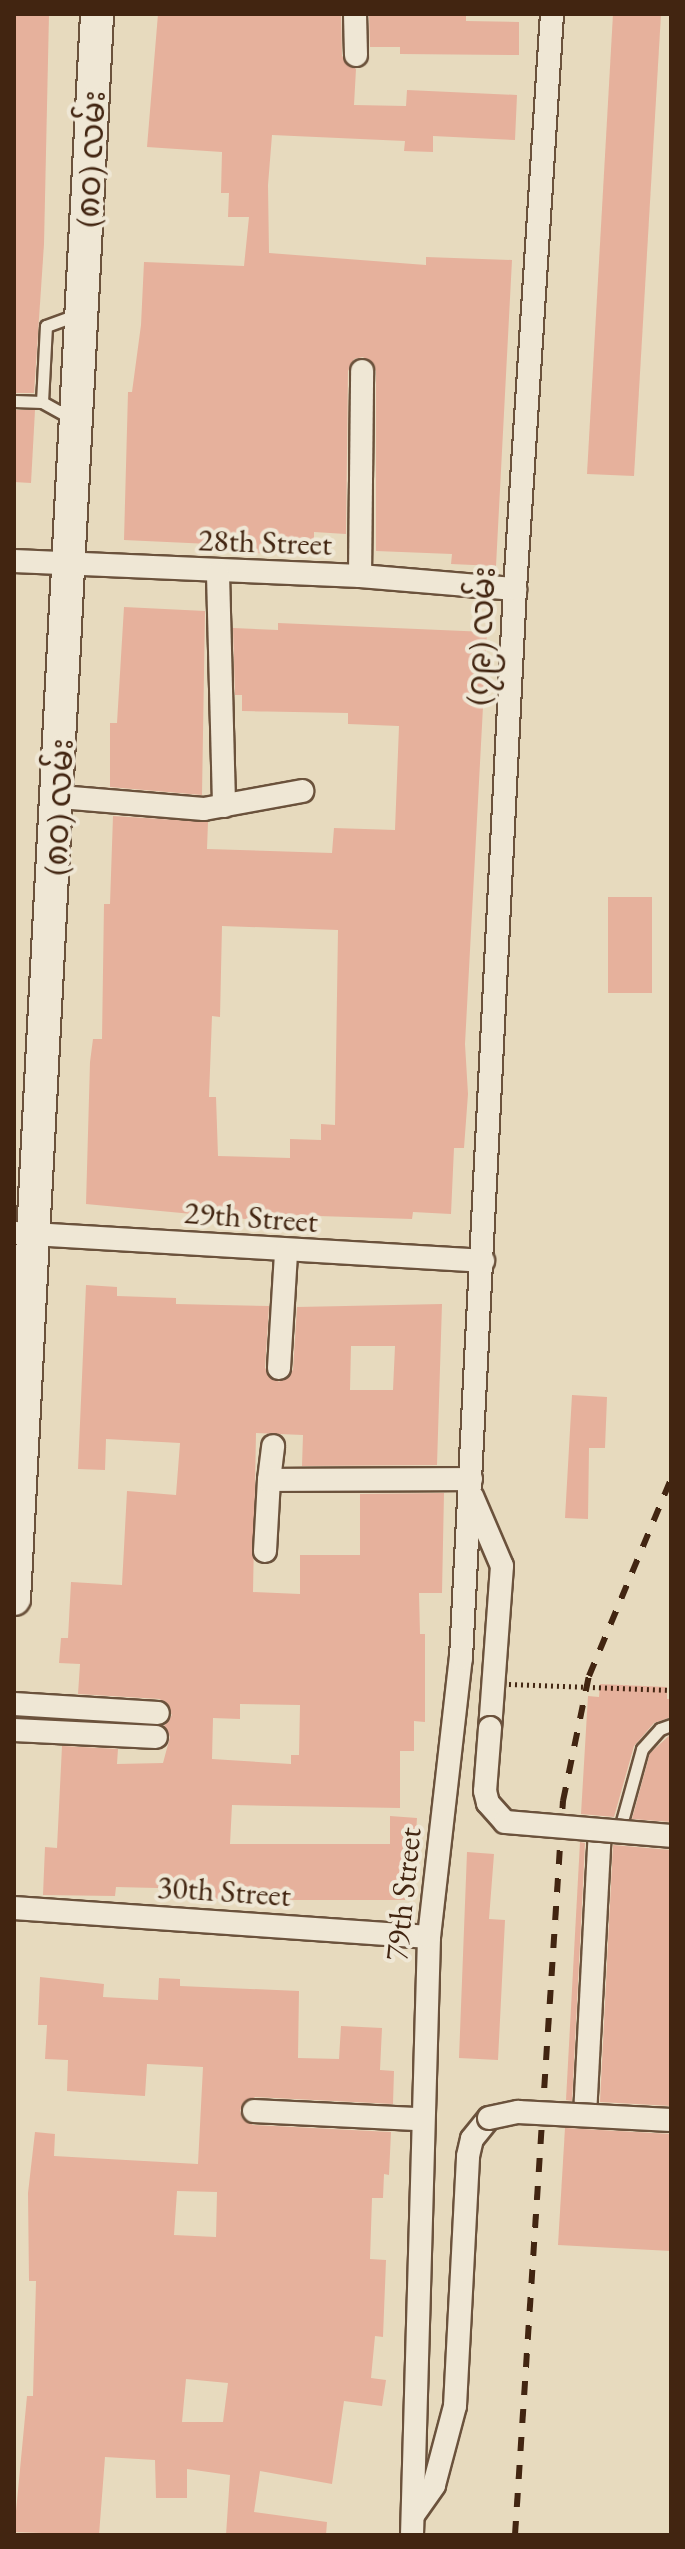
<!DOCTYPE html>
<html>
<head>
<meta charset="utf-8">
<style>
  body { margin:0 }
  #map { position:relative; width:685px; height:2549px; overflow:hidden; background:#e7dabe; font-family:"EB Garamond","Noto Sans Myanmar",serif }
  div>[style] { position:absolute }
  .building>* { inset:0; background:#e6b19c }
  .roads { filter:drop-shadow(2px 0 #6b523c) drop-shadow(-2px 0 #6b523c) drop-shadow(0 2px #6b523c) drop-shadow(0 -2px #6b523c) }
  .lane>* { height:11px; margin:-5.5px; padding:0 5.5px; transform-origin:5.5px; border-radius:5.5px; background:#efe7d5 }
  .street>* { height:22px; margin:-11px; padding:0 11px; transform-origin:11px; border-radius:11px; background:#efe7d5 }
  .secondary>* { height:32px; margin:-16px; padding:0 16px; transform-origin:16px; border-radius:16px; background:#efe7d5 }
  .rail>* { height:6px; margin-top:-3px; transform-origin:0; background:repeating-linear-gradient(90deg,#422511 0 14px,transparent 0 28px) }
  .path-bridge>* { height:5px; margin-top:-2.5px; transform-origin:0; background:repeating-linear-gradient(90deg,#422511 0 2px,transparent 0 6px) }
  .bridges { filter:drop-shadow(2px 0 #6b523c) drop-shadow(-2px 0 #6b523c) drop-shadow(0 2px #6b523c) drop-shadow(0 -2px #6b523c) }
  .street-bridge>* { height:22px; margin:-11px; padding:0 11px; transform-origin:11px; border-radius:11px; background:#efe7d5 }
  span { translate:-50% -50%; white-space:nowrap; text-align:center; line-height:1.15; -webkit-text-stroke:8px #efe7d5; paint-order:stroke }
  .street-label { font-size:32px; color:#422511 }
  .frame { position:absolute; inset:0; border:16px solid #422511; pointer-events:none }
</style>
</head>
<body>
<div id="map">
  <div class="building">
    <i style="clip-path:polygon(14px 14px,49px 14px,44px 244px,34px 393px,14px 393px)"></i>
    <i style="clip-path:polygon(158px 14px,341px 14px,342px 56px,356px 69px,354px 105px,406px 106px,407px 90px,517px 95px,515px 140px,433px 136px,433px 152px,404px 151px,405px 141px,272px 135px,268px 185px,269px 253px,426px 265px,426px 257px,512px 260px,496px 566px,451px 564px,452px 554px,376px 551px,376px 371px,363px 357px,354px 359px,348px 371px,346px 534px,314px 532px,314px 549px,295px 548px,294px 555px,253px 553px,253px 546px,124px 540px,128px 392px,132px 392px,141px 325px,144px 262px,244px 266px,249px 217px,228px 217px,229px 193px,221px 193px,222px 152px,147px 147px)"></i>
    <i style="clip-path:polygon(369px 14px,466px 14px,466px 21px,519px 22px,519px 55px,400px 54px,400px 47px,370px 47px)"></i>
    <i style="clip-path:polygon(613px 14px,661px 14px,634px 476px,587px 474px)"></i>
    <i style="clip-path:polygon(14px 410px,35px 410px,31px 483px,14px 482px)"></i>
    <i style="clip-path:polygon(124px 607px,205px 611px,202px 795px,110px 787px,110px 723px,117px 723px)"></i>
    <i style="clip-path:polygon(evenodd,278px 623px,487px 632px,465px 1044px,468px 1094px,464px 1148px,454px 1148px,451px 1214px,413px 1212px,412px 1219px,256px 1214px,256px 1220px,86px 1204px,90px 1062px,93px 1039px,102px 1039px,104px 904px,110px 904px,113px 816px,208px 822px,207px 849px,332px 853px,334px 828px,395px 830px,399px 726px,348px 724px,348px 713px,242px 711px,242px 695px,235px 695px,233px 628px,278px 630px,278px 623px,222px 926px,338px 930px,335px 1125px,321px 1124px,321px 1140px,290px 1139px,290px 1158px,218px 1156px,216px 1097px,209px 1097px,212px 1016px,220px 1017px,222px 926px)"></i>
    <i style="clip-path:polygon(608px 897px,652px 897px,652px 993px,608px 993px)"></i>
    <i style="clip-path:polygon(evenodd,86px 1285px,117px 1287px,117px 1296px,176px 1298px,176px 1304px,269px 1306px,265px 1368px,279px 1382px,293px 1370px,297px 1307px,442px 1304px,437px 1465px,302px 1466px,303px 1435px,256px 1433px,253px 1592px,300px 1594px,300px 1555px,360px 1555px,360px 1494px,444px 1493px,442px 1593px,419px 1593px,420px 1634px,425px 1634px,425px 1722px,414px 1721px,414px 1751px,400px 1751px,400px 1808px,232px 1805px,230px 1844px,390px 1844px,390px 1816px,417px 1818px,415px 1848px,407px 1847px,405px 1900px,234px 1900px,197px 1898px,198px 1889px,116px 1887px,115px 1896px,43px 1895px,45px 1847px,57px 1848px,62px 1746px,118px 1749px,117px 1764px,163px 1763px,170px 1737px,164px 1726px,172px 1715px,160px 1699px,78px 1694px,80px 1664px,59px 1663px,61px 1638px,68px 1638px,71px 1582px,122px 1585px,127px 1491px,176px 1495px,180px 1443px,106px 1439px,105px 1470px,78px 1469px,86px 1285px,351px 1346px,395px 1346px,393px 1390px,350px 1390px,351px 1346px,86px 1285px,240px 1704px,300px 1705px,299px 1755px,291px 1755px,291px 1764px,212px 1759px,213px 1718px,240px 1719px,240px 1704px)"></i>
    <i style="clip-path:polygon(572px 1395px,607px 1397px,605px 1448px,589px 1448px,588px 1519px,565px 1518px)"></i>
    <i style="clip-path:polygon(600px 1684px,667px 1687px,667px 1699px,671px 1699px,671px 1717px,654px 1723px,634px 1746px,614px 1817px,581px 1814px,588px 1696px,599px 1697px)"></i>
    <i style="clip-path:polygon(671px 1734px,671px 1822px,632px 1819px,650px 1753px)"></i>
    <i style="clip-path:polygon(580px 1842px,585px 1843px,572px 2101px,566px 2100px)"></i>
    <i style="clip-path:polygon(613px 1845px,671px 1850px,671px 2106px,600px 2102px)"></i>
    <i style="clip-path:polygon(467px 1852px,494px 1854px,489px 1919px,505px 1920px,498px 2060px,459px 2058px)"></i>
    <i style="clip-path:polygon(evenodd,40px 1977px,104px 1984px,103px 1997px,158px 2000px,159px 1978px,180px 1979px,180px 1986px,299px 1991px,298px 2058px,339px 2059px,341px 2026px,382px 2028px,380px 2070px,394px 2071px,393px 2104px,255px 2097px,240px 2110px,242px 2118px,253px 2125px,391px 2132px,389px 2175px,384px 2174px,383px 2198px,372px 2198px,370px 2259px,386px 2260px,383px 2337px,375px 2336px,371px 2378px,386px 2380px,382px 2406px,344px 2401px,332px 2484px,260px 2471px,254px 2512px,327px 2522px,326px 2535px,226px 2535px,230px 2475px,187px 2469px,187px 2498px,156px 2498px,155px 2460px,105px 2457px,99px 2535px,14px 2532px,27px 2396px,33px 2396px,36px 2281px,29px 2281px,28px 2193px,35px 2132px,55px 2134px,54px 2156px,198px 2164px,203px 2067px,147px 2064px,145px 2096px,67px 2091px,68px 2060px,45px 2059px,47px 2025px,38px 2025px,40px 1977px,177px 2191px,217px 2192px,216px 2237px,174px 2235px,177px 2191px,40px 1977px,186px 2379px,228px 2383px,223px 2422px,182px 2422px,186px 2379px)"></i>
    <i style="clip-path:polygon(565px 2128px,671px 2134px,671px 2251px,558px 2245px)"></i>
  </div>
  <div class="roads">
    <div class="lane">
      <i style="left:14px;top:401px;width:28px;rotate:2deg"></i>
      <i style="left:42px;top:402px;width:35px;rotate:29deg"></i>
      <i style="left:42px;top:402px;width:76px;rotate:-87deg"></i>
      <i style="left:46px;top:326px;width:35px;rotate:-20deg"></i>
      <i style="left:619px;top:1832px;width:86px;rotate:-74.5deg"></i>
      <i style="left:642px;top:1749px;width:27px;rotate:-48deg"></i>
      <i style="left:660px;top:1729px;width:12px;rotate:-20deg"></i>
    </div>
    <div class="street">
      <i style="left:355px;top:14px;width:41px;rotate:88.6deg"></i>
      <i style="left:14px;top:561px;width:346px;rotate:2.5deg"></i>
      <i style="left:360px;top:576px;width:156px;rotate:4.8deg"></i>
      <i style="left:218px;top:574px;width:232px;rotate:88.5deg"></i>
      <i style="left:360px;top:576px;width:205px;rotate:-89.4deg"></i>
      <i style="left:60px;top:797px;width:144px;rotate:4.8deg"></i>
      <i style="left:204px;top:809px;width:100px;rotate:-10.4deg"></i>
      <i style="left:14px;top:1233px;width:470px;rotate:3.4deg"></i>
      <i style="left:279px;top:1368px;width:116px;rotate:-86.5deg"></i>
      <i style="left:269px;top:1480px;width:34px;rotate:-83deg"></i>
      <i style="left:472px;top:1496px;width:76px;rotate:66.8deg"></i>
      <i style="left:502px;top:1566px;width:162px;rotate:94.2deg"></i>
      <i style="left:265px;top:1551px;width:71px;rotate:-86.8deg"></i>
      <i style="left:269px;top:1480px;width:202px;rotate:-0.3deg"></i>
      <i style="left:14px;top:1704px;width:144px;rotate:3.6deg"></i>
      <i style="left:14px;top:1730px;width:142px;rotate:2.8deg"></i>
      <i style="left:14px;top:1908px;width:416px;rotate:4deg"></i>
      <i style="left:254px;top:2111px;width:166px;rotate:2.8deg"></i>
      <i style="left:585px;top:2115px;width:284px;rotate:-87deg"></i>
      <i style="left:414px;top:2514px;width:35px;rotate:-55deg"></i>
      <i style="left:434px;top:2485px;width:82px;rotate:-75.1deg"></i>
      <i style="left:455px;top:2406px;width:250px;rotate:-87deg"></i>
      <i style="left:468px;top:2156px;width:17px;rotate:-77deg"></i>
      <i style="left:472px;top:2139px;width:27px;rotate:-51deg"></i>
      <i style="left:412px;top:2535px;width:598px;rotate:-88.37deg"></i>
      <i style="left:429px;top:1937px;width:281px;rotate:-83.5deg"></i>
      <i style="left:461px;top:1658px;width:1070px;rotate:-87.11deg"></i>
      <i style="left:515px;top:589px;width:576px;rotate:-86.32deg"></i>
    </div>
    <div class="secondary">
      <i style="left:14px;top:1599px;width:1587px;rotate:-87deg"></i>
    </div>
  </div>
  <div class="rail">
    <i style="left:515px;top:2535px;width:736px;rotate:-86.26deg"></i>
    <i style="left:563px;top:1801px;width:128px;rotate:-78.3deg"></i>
    <i style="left:589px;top:1676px;width:213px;rotate:-67.4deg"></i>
  </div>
  <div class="path-bridge">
    <i style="left:509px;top:1684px;width:162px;rotate:2.1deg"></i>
  </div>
  <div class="bridges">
    <div class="street-bridge">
      <i style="left:490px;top:1728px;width:63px;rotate:94.5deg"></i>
      <i style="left:485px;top:1791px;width:12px;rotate:76deg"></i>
      <i style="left:488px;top:1803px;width:25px;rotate:48deg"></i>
      <i style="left:505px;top:1822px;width:167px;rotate:4.8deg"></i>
      <i style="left:489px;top:2118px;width:30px;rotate:-12deg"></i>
      <i style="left:518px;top:2112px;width:153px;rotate:3deg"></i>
    </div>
  </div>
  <div class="street-label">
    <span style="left:91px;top:159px;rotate:-87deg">(၈၀) လမ်း</span>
    <span style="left:265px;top:542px;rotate:2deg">28th Street</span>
    <span style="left:481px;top:636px;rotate:-87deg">(၇၉) လမ်း</span>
    <span style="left:59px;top:807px;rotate:-87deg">(၈၀) လမ်း</span>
    <span style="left:251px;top:1217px;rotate:4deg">29th Street</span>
    <span style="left:224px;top:1891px;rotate:4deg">30th Street</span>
    <span style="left:403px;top:1894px;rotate:-84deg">79th Street</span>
  </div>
  <div class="frame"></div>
</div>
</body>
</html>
